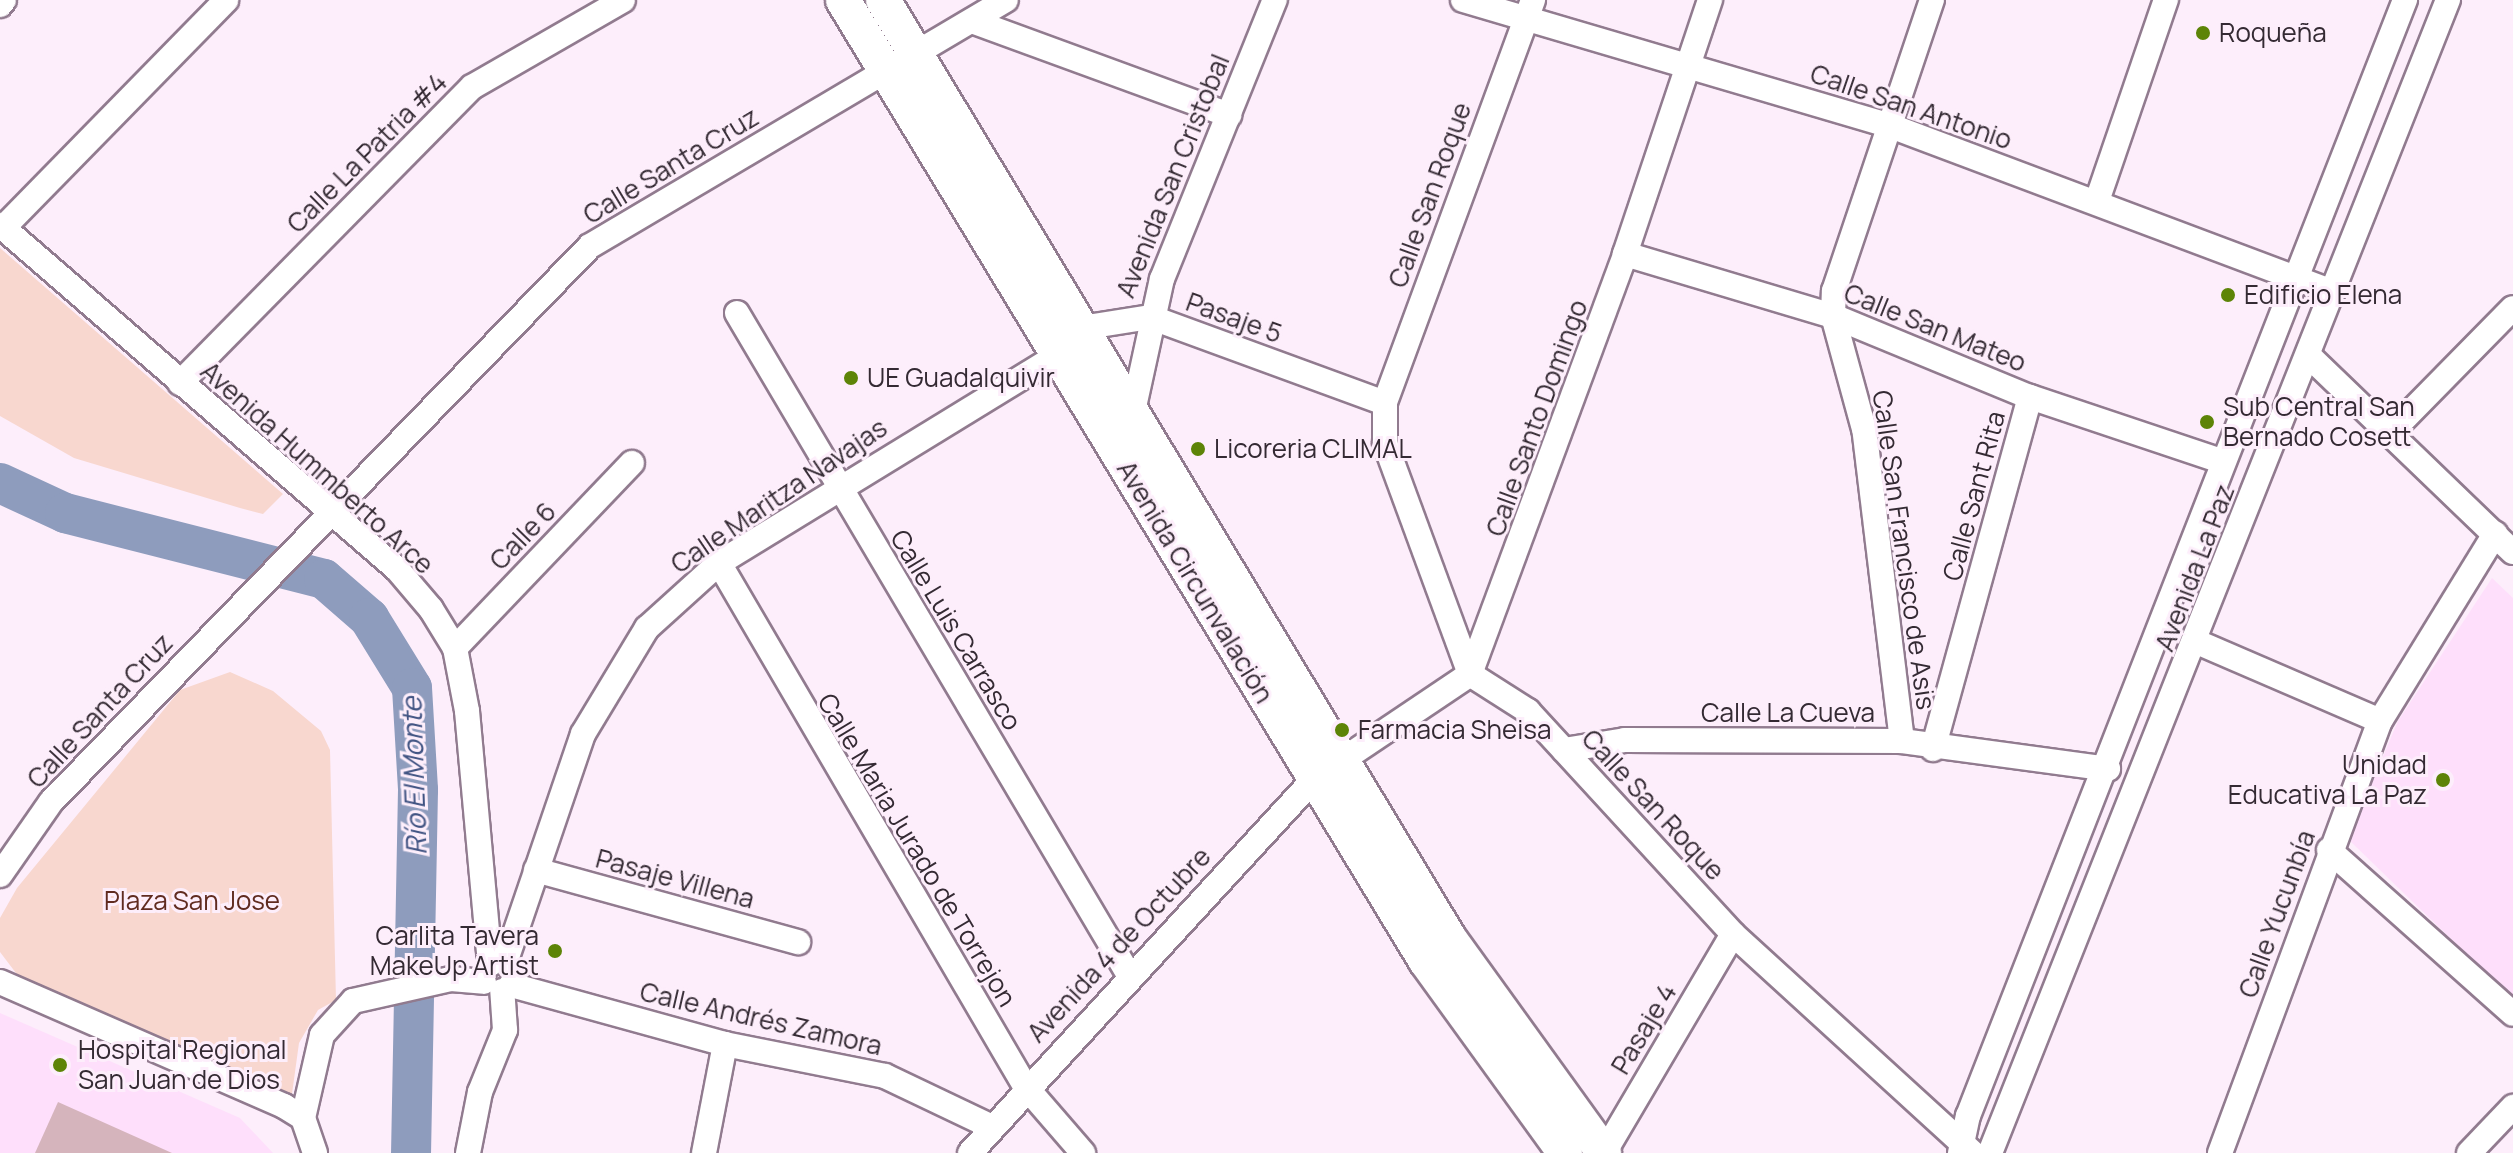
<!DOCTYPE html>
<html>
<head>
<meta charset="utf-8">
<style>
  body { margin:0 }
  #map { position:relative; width:2513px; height:1153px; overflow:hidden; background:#fdeefb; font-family:Manrope,sans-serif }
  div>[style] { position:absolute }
  .built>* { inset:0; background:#fedffb }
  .green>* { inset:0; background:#f8d7cf }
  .river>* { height:40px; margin:-20px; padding:0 20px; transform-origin:20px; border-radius:20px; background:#8e9cbd }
  .building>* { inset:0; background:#d5b4bc }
  .roads { filter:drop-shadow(2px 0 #917b8f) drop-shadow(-2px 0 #917b8f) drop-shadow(0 2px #917b8f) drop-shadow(0 -2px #917b8f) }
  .minor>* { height:24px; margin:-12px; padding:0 12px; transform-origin:12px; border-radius:12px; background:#fff }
  .highway>* { height:34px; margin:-17px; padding:0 17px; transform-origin:17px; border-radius:17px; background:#fff }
  .dots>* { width:22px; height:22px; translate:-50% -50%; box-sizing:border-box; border:4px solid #fdeefb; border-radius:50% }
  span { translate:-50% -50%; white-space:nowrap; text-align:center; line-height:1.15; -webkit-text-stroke:6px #fdeefb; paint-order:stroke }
  .poi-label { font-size:26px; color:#342a33 }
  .left { translate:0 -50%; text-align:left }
  .right { translate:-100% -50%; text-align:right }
  .street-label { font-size:26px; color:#342a33 }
  .park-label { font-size:26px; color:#602b20 }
  .water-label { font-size:28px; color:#405382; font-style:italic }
</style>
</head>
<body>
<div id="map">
  <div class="built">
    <i style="clip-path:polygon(2492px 578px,2513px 598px,2513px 999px,2348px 839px,2398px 721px)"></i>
    <i style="clip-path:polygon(0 1013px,240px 1118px,273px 1153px,0 1153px)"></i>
  </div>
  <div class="green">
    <i style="clip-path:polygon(0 248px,283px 494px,263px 514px,240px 508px,74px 458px,0 416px)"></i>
    <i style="clip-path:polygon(230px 672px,273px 691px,321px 731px,330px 750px,336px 1000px,318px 1010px,299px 1043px,291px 1101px,22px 981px,0 952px,0 918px,17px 888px,180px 690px)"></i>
  </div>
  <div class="river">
    <i style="left:0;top:483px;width:72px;rotate:24.8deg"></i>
    <i style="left:65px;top:513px;width:267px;rotate:14.3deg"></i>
    <i style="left:324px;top:579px;width:60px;rotate:40.9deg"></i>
    <i style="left:369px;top:618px;width:82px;rotate:58.4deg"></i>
    <i style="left:412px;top:688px;width:102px;rotate:86.6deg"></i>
    <i style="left:418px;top:790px;width:363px;rotate:91.1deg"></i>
  </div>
  <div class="building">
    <i style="clip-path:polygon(58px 1102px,172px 1153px,35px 1153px)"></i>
  </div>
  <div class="roads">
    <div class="minor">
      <i style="left:1463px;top:0;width:443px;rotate:16.4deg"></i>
      <i style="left:1888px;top:125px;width:475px;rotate:20.6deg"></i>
      <i style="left:1533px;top:0;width:429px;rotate:110.2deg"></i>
      <i style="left:1385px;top:403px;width:40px;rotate:90deg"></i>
      <i style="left:1385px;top:443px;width:246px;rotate:69.8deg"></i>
      <i style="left:1470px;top:674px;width:69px;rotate:32.5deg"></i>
      <i style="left:1528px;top:711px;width:303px;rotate:47.4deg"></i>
      <i style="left:1733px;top:934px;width:325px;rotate:42.4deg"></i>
      <i style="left:0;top:5px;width:6px;rotate:-51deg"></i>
      <i style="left:972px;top:21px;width:274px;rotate:20.1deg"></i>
      <i style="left:2097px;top:201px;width:213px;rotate:-71.1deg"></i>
      <i style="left:0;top:225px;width:525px;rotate:40.91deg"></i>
      <i style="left:397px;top:569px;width:52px;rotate:49.6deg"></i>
      <i style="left:431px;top:609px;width:46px;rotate:58.4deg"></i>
      <i style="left:455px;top:648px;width:64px;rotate:79.2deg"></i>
      <i style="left:467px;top:711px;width:254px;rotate:84.8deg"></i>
      <i style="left:3px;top:228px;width:319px;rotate:-45.6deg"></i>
      <i style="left:1625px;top:254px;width:217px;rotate:16.6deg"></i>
      <i style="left:1833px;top:316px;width:213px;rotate:22.4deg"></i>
      <i style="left:2030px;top:397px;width:201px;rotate:18.5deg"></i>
      <i style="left:737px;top:313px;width:769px;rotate:59.37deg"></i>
      <i style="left:1087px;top:327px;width:64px;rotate:-9deg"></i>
      <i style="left:1150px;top:317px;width:250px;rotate:20.1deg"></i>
      <i style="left:2308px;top:355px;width:284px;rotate:43.9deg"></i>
      <i style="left:180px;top:383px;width:416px;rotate:-45.4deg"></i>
      <i style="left:472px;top:87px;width:174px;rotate:-29.9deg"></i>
      <i style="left:1134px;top:407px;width:131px;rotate:-77.7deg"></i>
      <i style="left:1162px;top:279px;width:301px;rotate:-68deg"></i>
      <i style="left:2390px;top:433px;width:175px;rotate:-45.5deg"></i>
      <i style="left:719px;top:563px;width:606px;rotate:59.67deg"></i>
      <i style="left:1025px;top:1086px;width:89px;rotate:49.1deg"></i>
      <i style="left:2197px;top:642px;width:199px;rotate:23.3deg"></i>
      <i style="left:455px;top:648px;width:256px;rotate:-46.3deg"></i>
      <i style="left:1902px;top:741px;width:314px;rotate:-96.9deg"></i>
      <i style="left:1864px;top:429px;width:117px;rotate:-105.3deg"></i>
      <i style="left:1833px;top:316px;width:25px;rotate:-88deg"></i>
      <i style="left:1834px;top:291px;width:307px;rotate:-71.4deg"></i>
      <i style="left:1933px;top:749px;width:365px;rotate:-74.6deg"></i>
      <i style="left:1564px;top:750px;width:62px;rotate:-9.3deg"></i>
      <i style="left:1625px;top:740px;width:277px;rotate:0.2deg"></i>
      <i style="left:1902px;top:741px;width:208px;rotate:7.7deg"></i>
      <i style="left:2329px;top:850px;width:246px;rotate:41.7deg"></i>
      <i style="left:536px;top:870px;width:272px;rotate:15.4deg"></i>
      <i style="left:0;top:875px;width:89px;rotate:-55.1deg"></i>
      <i style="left:51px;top:802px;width:774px;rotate:-45.89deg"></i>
      <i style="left:590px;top:246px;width:483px;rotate:-30.6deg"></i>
      <i style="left:505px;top:963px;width:242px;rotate:-71.2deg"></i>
      <i style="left:583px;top:734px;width:124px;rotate:-58.9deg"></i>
      <i style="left:647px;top:628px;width:97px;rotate:-42.1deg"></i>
      <i style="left:719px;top:563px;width:398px;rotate:-31.5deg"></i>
      <i style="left:0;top:982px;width:310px;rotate:23.6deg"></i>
      <i style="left:284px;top:1106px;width:22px;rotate:32deg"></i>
      <i style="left:303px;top:1118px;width:37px;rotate:71deg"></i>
      <i style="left:511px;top:985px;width:222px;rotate:15.4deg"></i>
      <i style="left:725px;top:1044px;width:163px;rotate:11.3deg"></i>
      <i style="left:885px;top:1076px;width:119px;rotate:25.5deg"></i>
      <i style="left:303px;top:1118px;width:85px;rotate:-77.1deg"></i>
      <i style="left:322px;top:1035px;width:46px;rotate:-47.6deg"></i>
      <i style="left:353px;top:1001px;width:100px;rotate:-12.7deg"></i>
      <i style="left:451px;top:979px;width:33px;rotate:5deg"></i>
      <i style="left:468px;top:1153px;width:62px;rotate:-78.9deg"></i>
      <i style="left:480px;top:1092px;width:67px;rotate:-68deg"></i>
      <i style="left:505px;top:1030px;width:39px;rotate:-94deg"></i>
      <i style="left:704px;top:1153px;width:111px;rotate:-79.1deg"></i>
      <i style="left:970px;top:1153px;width:508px;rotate:-47.39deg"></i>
      <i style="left:1314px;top:779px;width:188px;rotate:-33.9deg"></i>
      <i style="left:1470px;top:674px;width:448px;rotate:-69.7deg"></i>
      <i style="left:1625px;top:254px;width:268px;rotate:-71.5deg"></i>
      <i style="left:1604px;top:1153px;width:254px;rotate:-59.5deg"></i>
      <i style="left:1960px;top:1153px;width:38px;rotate:-78deg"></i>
      <i style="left:1968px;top:1116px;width:1199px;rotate:-68.62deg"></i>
      <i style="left:1990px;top:1153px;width:1241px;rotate:-68.34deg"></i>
      <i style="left:2220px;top:1153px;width:461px;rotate:-69.7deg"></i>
      <i style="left:2380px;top:721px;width:220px;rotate:-58.4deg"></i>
      <i style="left:2469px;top:1153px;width:64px;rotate:-46.3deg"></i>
    </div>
    <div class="highway">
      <i style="left:843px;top:0;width:1124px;rotate:58.76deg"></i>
      <i style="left:1426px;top:961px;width:237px;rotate:54.1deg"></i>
      <i style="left:883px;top:0;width:1096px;rotate:58.89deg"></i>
      <i style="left:1449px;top:938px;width:265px;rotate:54.2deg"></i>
    </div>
  </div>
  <div class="dots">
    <i style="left:2203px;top:33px;background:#5d8407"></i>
    <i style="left:2228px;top:295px;background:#5d8407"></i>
    <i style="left:851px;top:378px;background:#5d8407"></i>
    <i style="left:2207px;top:422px;background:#5d8407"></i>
    <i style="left:1198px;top:449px;background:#5d8407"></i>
    <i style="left:1342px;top:730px;background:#5d8407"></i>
    <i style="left:2443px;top:780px;background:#5d8407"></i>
    <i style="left:555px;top:951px;background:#5d8407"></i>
    <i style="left:60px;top:1065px;background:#5d8407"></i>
  </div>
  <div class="poi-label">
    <span class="left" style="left:2219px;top:33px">Roqueña</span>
    <span class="left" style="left:2244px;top:295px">Edificio Elena</span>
    <span class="left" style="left:867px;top:378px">UE Guadalquivir</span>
    <span class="left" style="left:2223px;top:422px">Sub Central San<br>Bernado Cosett</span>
    <span class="left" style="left:1214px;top:449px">Licoreria CLIMAL</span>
    <span class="left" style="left:1358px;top:730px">Farmacia Sheisa</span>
    <span class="right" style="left:2427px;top:780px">Unidad<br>Educativa La Paz</span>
    <span class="right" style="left:539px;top:951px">Carlita Tavera<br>MakeUp Artist</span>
    <span class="left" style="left:78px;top:1065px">Hospital Regional<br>San Juan de Dios</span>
  </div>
  <div class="street-label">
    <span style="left:1911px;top:107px;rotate:19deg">Calle San Antonio</span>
    <span style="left:367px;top:153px;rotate:-45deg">Calle La Patria #4</span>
    <span style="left:671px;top:166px;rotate:-31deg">Calle Santa Cruz</span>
    <span style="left:1173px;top:176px;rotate:-68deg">Avenida San Cristobal</span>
    <span style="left:1430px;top:195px;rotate:-70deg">Calle San Roque</span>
    <span style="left:1234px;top:318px;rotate:20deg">Pasaje 5</span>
    <span style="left:1935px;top:328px;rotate:22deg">Calle San Mateo</span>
    <span style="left:1537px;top:418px;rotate:-70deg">Calle Santo Domingo</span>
    <span style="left:317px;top:468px;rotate:42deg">Avenida Hummberto Arce</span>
    <span style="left:779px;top:496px;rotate:-34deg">Calle Maritza Navajas</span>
    <span style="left:1974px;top:496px;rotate:-75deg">Calle Sant Rita</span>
    <span style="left:523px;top:536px;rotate:-46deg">Calle 6</span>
    <span style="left:1904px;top:550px;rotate:82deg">Calle San Francisco de Asis</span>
    <span style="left:2195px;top:568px;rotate:-69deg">Avenida La Paz</span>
    <span style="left:1195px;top:582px;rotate:59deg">Avenida Circunvalación</span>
    <span style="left:956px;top:630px;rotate:59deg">Calle Luis Carrasco</span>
    <span style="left:100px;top:711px;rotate:-47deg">Calle Santa Cruz</span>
    <span style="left:1788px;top:713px">Calle La Cueva</span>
    <span style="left:1653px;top:805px;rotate:47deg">Calle San Roque</span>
    <span style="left:917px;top:850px;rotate:59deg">Calle Maria Jurado de Torrejon</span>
    <span style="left:675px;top:879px;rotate:15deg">Pasaje Villena</span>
    <span style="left:2277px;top:914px;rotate:-70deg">Calle Yucunbía</span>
    <span style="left:1119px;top:945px;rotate:-47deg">Avenida 4 de Octubre</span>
    <span style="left:761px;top:1019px;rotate:13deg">Calle Andrés Zamora</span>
    <span style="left:1644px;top:1029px;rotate:-59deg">Pasaje 4</span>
  </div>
  <div class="park-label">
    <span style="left:192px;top:901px">Plaza San Jose</span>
  </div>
  <div class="water-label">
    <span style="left:413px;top:776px;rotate:-92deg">Río El Monte</span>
  </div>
</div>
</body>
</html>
